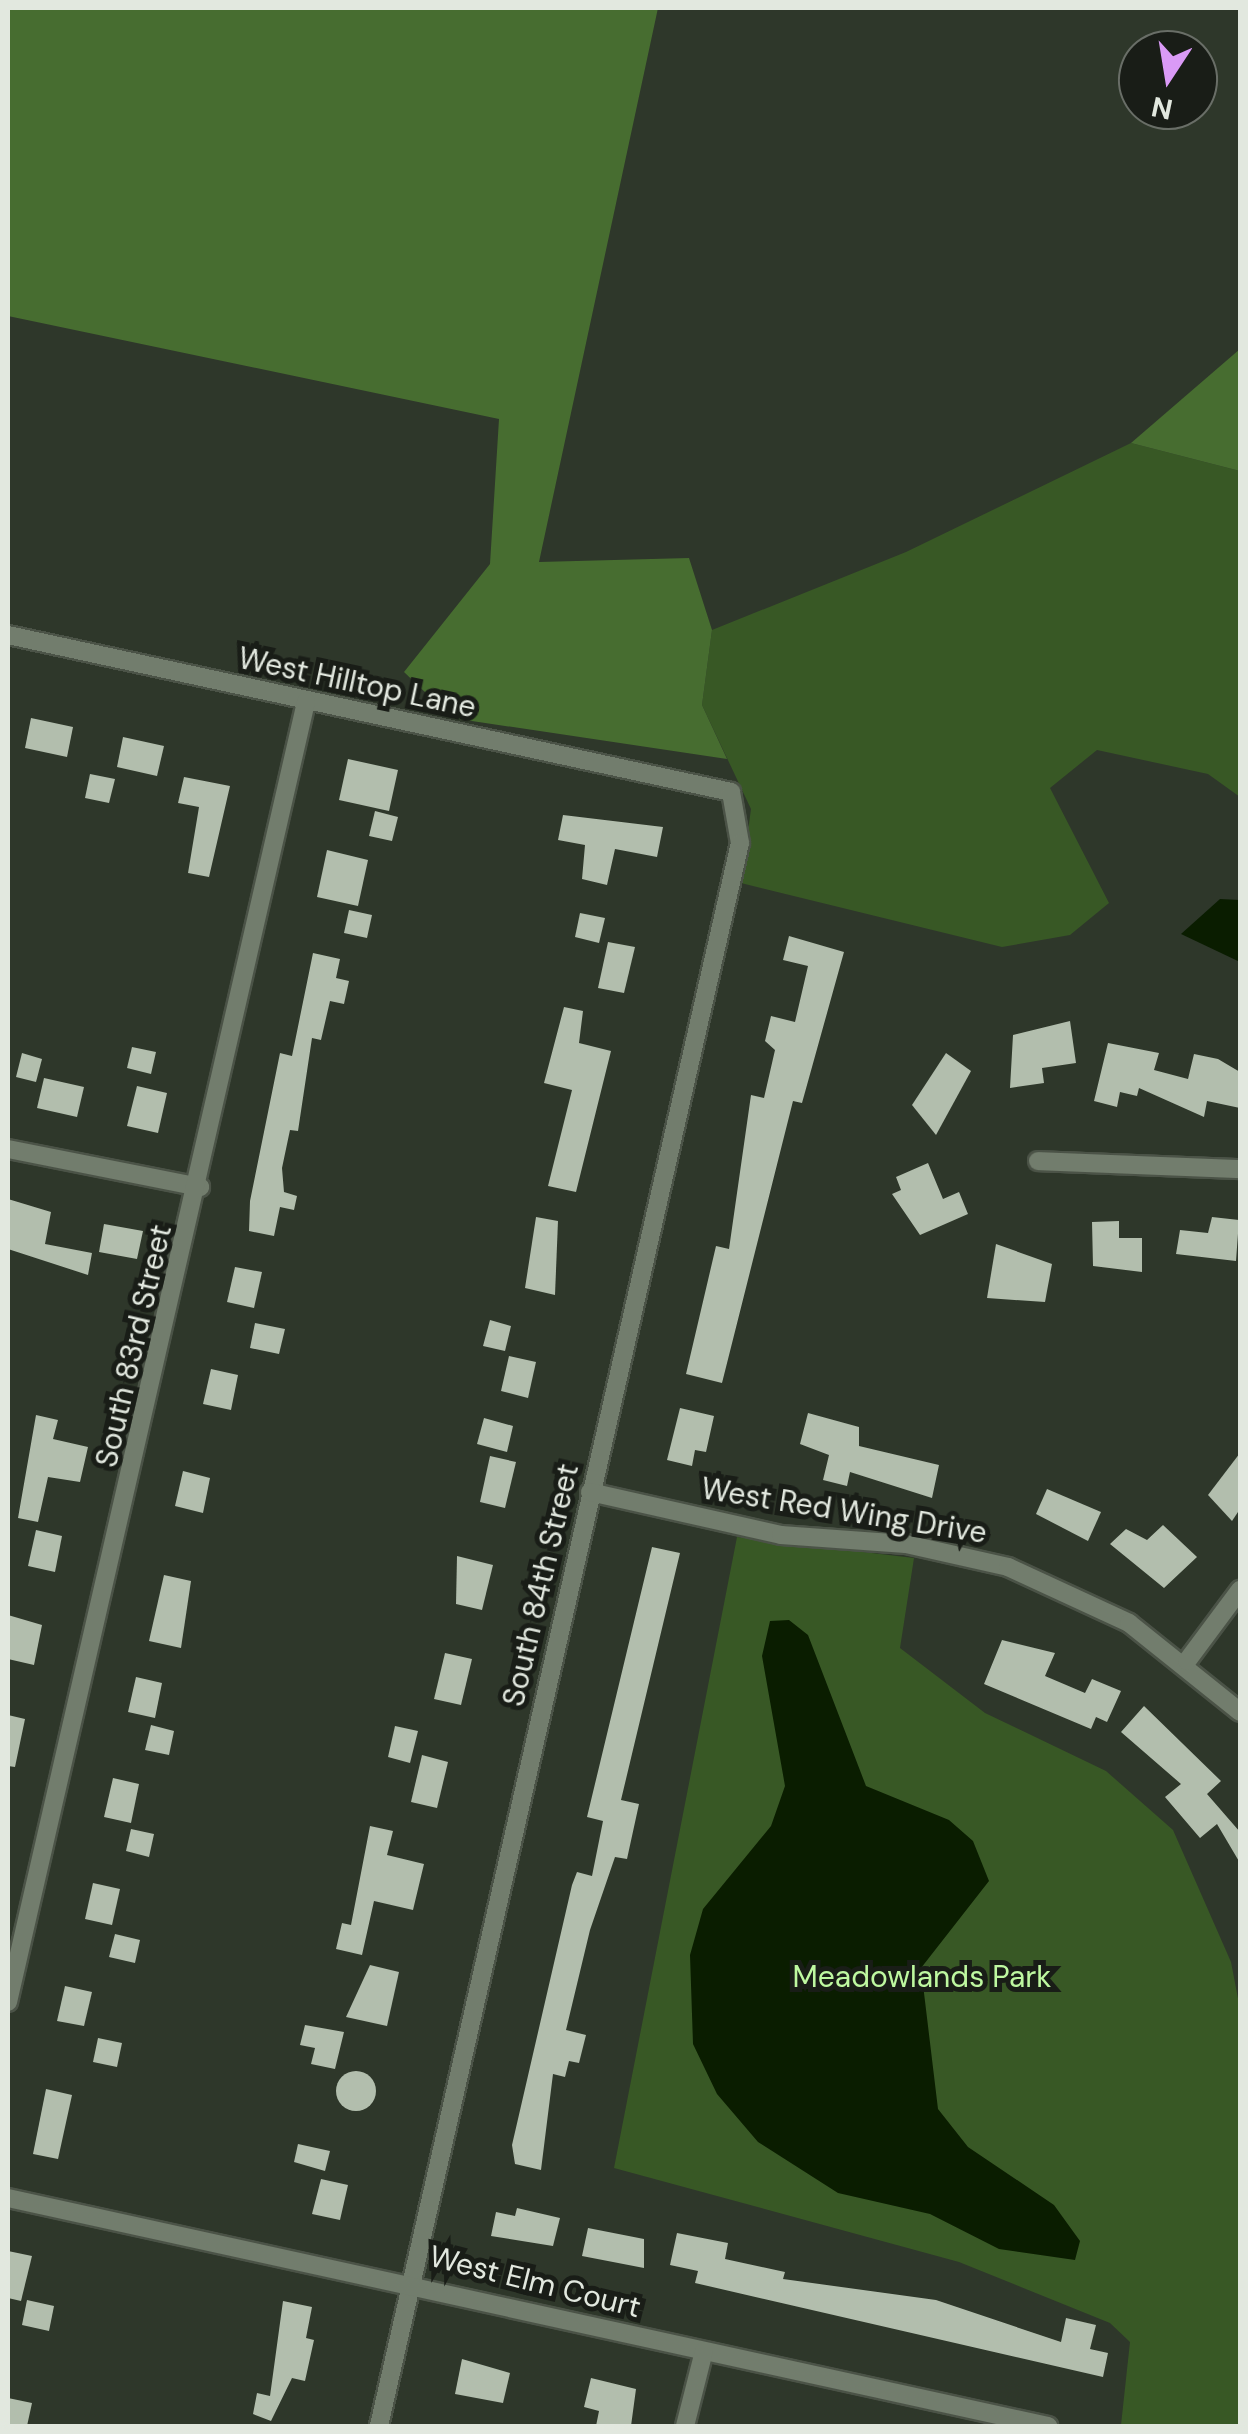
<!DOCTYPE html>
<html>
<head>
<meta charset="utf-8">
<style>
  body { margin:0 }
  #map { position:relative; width:1248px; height:2434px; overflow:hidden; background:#2e372a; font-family:"DM Sans",sans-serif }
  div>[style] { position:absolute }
  .green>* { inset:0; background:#385825 }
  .forest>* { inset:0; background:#476d30 }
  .water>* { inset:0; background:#0a1d00 }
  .building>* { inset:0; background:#b2bead }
  .round { border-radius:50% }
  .roads { filter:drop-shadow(2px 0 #4b5347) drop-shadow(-2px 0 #4b5347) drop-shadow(0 2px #4b5347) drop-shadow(0 -2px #4b5347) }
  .street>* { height:18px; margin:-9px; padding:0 9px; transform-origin:9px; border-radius:9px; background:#727d6d }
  span { translate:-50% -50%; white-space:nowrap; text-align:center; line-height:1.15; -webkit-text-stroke:10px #191d17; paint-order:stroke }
  .street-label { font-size:30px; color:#e2e8df }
  .park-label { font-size:30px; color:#bef8a0 }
  .frame { position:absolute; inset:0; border:10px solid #e2e8df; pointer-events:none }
  .north { position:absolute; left:1118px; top:30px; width:100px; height:100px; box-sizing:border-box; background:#191d17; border:2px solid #696e67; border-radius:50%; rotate:192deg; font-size:28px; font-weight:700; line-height:40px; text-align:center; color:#e2e8df }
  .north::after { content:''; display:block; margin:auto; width:35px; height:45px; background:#da9af6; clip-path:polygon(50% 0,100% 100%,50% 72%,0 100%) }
</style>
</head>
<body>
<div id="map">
  <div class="green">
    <i style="clip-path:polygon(1131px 443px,1240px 471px,1240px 797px,1208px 774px,1097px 750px,1050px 788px,1109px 903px,1070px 935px,1002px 947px,741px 883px,751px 809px,702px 705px,712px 630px,906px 552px)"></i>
    <i style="clip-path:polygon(737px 1537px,914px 1558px,900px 1648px,985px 1713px,1106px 1771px,1173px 1830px,1231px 1962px,1240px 2009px,1240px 2426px,1121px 2425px,1130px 2342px,1110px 2323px,959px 2262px,614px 2168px)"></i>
  </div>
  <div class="forest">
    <i style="clip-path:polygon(8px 8px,658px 8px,539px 562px,689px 558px,712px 630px,702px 705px,727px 759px,452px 718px,404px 672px,490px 564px,499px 419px,8px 316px)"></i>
    <i style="clip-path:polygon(1240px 349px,1240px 471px,1131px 443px)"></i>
  </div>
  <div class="water">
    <i style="clip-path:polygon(1220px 899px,1240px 900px,1240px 962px,1181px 934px)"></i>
    <i style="clip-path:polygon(789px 1620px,808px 1635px,866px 1786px,949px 1820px,973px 1841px,989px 1881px,921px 1968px,938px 2109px,968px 2147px,1054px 2205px,1080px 2241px,1075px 2260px,999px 2249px,930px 2214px,838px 2193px,758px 2142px,717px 2094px,693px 2044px,690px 1955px,703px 1909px,771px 1826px,785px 1786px,762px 1656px,770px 1621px)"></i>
  </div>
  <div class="building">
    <i style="clip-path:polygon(31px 718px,73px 727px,67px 757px,25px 748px)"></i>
    <i style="clip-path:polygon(123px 737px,164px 746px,157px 776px,117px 767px)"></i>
    <i style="clip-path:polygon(348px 759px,398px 770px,389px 811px,339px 800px)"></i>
    <i style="clip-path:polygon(90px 774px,115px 779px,109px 803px,85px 798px)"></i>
    <i style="clip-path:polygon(184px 777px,230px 786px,209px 877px,188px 873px,199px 807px,178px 803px)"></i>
    <i style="clip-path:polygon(375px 811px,398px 817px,392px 841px,369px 836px)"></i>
    <i style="clip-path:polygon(563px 815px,663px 827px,657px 857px,615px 849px,607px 885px,582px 879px,585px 845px,558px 840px)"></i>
    <i style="clip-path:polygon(327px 850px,368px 860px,358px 906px,317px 897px)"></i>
    <i style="clip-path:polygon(349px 910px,372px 915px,367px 938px,344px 933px)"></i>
    <i style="clip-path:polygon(580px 913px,605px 918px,599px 943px,575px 937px)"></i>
    <i style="clip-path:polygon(789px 936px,844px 952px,802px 1103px,793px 1101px,722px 1383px,686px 1374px,716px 1246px,729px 1249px,751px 1095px,764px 1098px,775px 1050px,765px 1041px,771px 1016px,795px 1022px,808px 966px,783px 960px)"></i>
    <i style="clip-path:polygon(608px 942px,635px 947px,624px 993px,598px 988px)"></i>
    <i style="clip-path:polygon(313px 953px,340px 959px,336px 978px,349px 981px,344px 1004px,330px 1001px,321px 1040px,312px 1038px,298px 1131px,290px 1130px,282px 1168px,284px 1192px,297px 1196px,294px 1210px,280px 1207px,274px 1236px,249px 1231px,250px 1201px,280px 1053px,292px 1056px)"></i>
    <i style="clip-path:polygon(564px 1007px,583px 1011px,579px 1043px,611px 1051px,576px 1192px,548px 1186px,572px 1090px,544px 1083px)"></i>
    <i style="clip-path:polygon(1070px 1021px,1076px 1063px,1042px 1068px,1044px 1083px,1010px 1088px,1013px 1035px)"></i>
    <i style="clip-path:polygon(1108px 1043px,1159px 1053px,1154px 1070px,1188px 1079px,1194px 1054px,1218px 1059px,1240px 1072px,1240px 1108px,1207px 1101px,1204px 1117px,1139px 1088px,1137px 1096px,1120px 1092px,1117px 1107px,1094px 1101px)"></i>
    <i style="clip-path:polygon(132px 1047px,156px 1052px,151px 1074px,127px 1068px)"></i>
    <i style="clip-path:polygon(22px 1053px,42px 1059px,36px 1082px,16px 1077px)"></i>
    <i style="clip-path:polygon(946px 1053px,971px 1071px,936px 1135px,912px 1105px)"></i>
    <i style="clip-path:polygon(44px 1078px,84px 1087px,77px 1117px,37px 1108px)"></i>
    <i style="clip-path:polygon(137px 1086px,167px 1093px,158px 1133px,127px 1126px)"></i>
    <i style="clip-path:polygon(928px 1163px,943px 1199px,959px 1192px,968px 1214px,920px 1235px,892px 1194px,901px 1190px,896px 1177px)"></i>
    <i style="clip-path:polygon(8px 1199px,51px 1212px,45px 1244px,92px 1253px,88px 1275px,8px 1249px)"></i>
    <i style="clip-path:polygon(536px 1217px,558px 1221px,555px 1295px,525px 1288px)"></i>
    <i style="clip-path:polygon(1212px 1217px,1239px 1220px,1236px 1261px,1176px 1254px,1180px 1230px,1208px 1233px)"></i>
    <i style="clip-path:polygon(1119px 1221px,1119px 1238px,1142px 1238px,1142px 1272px,1093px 1266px,1092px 1222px)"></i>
    <i style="clip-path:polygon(104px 1224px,143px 1231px,137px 1259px,99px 1252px)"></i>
    <i style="clip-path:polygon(996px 1244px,1052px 1264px,1045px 1302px,987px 1298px)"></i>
    <i style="clip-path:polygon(235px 1267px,262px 1272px,254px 1308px,227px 1302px)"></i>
    <i style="clip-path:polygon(490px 1320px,511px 1326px,505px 1351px,483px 1346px)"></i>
    <i style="clip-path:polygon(255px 1323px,285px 1329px,279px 1354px,250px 1348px)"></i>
    <i style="clip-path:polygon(509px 1356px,536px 1362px,528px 1398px,501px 1391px)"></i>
    <i style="clip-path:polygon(211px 1369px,238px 1375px,231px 1410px,203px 1404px)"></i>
    <i style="clip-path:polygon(680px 1408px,714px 1416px,706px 1452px,695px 1450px,692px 1466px,667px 1460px)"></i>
    <i style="clip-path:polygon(808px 1413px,859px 1427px,859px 1446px,939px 1465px,932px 1498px,850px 1472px,847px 1486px,823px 1480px,829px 1455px,800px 1444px)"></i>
    <i style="clip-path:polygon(36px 1415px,58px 1420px,53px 1439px,88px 1447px,80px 1482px,48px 1477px,38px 1522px,18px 1518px)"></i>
    <i style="clip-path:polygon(484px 1418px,513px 1426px,507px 1452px,477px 1444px)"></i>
    <i style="clip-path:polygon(1240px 1453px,1240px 1509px,1232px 1521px,1208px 1495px)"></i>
    <i style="clip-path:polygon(490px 1456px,516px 1462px,505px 1508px,480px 1502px)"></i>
    <i style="clip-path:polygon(183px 1471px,210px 1478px,203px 1513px,175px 1506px)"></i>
    <i style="clip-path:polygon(1047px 1489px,1101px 1512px,1088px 1541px,1036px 1514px)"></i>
    <i style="clip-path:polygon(1163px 1525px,1197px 1557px,1164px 1588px,1110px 1544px,1126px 1529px,1147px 1540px)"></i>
    <i style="clip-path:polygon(36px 1530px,62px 1536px,55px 1572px,28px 1566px)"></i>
    <i style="clip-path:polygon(652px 1547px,680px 1553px,621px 1800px,639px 1804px,627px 1859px,615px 1857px,590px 1930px,566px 2030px,586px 2035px,579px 2063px,569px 2061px,565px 2077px,553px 2074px,541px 2170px,515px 2164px,512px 2145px,572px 1885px,577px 1872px,592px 1876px,603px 1821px,587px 1817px)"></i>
    <i style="clip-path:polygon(457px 1556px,493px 1565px,482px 1610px,456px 1604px)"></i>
    <i style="clip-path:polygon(164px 1575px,191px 1581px,181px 1648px,149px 1641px)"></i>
    <i style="clip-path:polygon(8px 1615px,42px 1625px,34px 1665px,8px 1659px)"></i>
    <i style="clip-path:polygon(1002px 1640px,1055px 1653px,1045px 1676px,1085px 1693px,1092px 1679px,1121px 1691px,1107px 1722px,1096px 1717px,1091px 1729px,984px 1684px)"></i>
    <i style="clip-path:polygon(445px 1653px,472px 1659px,461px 1705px,434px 1699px)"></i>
    <i style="clip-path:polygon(136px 1677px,162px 1683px,155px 1718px,128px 1712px)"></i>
    <i style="clip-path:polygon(1144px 1706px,1221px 1781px,1207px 1794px,1240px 1832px,1240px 1863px,1217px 1824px,1200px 1838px,1165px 1797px,1181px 1784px,1121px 1732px)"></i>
    <i style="clip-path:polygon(8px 1715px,25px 1719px,15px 1767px,8px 1766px)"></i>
    <i style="clip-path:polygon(151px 1725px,174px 1731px,169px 1755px,145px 1750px)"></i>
    <i style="clip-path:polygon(395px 1726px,418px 1731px,410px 1763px,388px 1757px)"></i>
    <i style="clip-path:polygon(422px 1755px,448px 1762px,437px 1808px,411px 1802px)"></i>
    <i style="clip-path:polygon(113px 1778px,139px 1784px,131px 1823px,104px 1817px)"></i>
    <i style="clip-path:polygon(370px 1826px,393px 1831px,387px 1855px,424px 1864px,413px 1910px,374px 1901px,362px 1955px,336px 1949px,342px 1923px,351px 1925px)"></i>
    <i style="clip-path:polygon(131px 1829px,154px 1834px,149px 1857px,126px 1851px)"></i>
    <i style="clip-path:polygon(93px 1883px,120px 1889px,112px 1925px,85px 1919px)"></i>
    <i style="clip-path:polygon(115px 1934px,140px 1940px,135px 1963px,109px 1957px)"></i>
    <i style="clip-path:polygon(370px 1965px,399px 1972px,387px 2026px,346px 2017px)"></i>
    <i style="clip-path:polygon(65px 1986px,92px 1992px,84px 2026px,57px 2021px)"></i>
    <i style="clip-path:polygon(305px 2025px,344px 2032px,335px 2069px,311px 2064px,315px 2048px,300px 2045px)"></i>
    <i style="clip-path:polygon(98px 2038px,122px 2043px,117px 2067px,93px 2062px)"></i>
    <i class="round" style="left:336px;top:2071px;width:40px;height:40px"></i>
    <i style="clip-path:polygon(46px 2089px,72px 2095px,58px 2159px,33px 2154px)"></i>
    <i style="clip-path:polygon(298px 2144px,330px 2151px,325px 2171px,294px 2162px)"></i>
    <i style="clip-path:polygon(321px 2179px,348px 2185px,340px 2220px,312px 2214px)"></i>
    <i style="clip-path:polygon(517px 2208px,560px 2218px,553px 2246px,491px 2236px,496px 2212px,515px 2216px)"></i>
    <i style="clip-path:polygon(588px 2228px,644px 2239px,644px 2268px,582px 2256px)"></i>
    <i style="clip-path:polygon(677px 2233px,728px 2243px,725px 2259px,785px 2272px,783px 2279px,936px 2300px,1061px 2342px,1066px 2318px,1096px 2325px,1090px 2349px,1108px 2353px,1103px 2377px,695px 2283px,698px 2271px,670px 2265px)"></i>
    <i style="clip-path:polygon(8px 2251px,32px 2256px,21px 2301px,8px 2298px)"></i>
    <i style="clip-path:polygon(27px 2300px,54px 2306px,49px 2331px,22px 2325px)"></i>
    <i style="clip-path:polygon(283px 2301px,312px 2307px,306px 2338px,314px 2340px,305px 2381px,292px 2378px,271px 2421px,253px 2414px,257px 2393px,270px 2396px)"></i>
    <i style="clip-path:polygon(462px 2359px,510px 2373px,503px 2403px,455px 2394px)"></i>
    <i style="clip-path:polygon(591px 2378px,636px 2389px,631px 2426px,596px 2426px,599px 2411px,584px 2407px)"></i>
    <i style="clip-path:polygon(8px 2398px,32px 2403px,27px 2426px,8px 2426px)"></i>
  </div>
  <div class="roads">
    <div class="street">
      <i style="left:8px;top:635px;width:740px;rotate:12.25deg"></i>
      <i style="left:731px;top:792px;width:52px;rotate:80deg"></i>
      <i style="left:740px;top:843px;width:1624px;rotate:102.85deg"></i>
      <i style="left:8px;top:1149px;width:196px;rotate:11.2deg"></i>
      <i style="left:1038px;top:1161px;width:202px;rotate:2.3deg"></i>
      <i style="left:590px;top:1492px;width:196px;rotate:12.7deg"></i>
      <i style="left:781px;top:1535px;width:125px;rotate:4.1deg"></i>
      <i style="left:906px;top:1544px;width:105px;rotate:12.7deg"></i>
      <i style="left:1008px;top:1567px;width:133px;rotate:24.8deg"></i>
      <i style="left:1129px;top:1623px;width:142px;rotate:38.7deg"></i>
      <i style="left:1187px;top:1661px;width:89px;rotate:-53.3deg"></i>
      <i style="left:8px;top:2002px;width:1334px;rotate:-77.09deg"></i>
      <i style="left:8px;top:2198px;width:1065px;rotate:12.37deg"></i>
      <i style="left:685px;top:2426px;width:77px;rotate:-75.8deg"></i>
    </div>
  </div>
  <div class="street-label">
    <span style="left:357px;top:683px;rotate:12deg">West Hilltop Lane</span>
    <span style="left:134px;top:1346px;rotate:-77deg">South 83rd Street</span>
    <span style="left:844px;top:1511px;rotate:9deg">West Red Wing Drive</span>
    <span style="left:541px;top:1585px;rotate:-77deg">South 84th Street</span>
    <span style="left:535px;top:2282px;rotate:14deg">West Elm Court</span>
  </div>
  <div class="park-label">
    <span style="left:922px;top:1977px">Meadowlands Park</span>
  </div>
  <div class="frame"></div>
  <div class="north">N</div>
</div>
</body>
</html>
